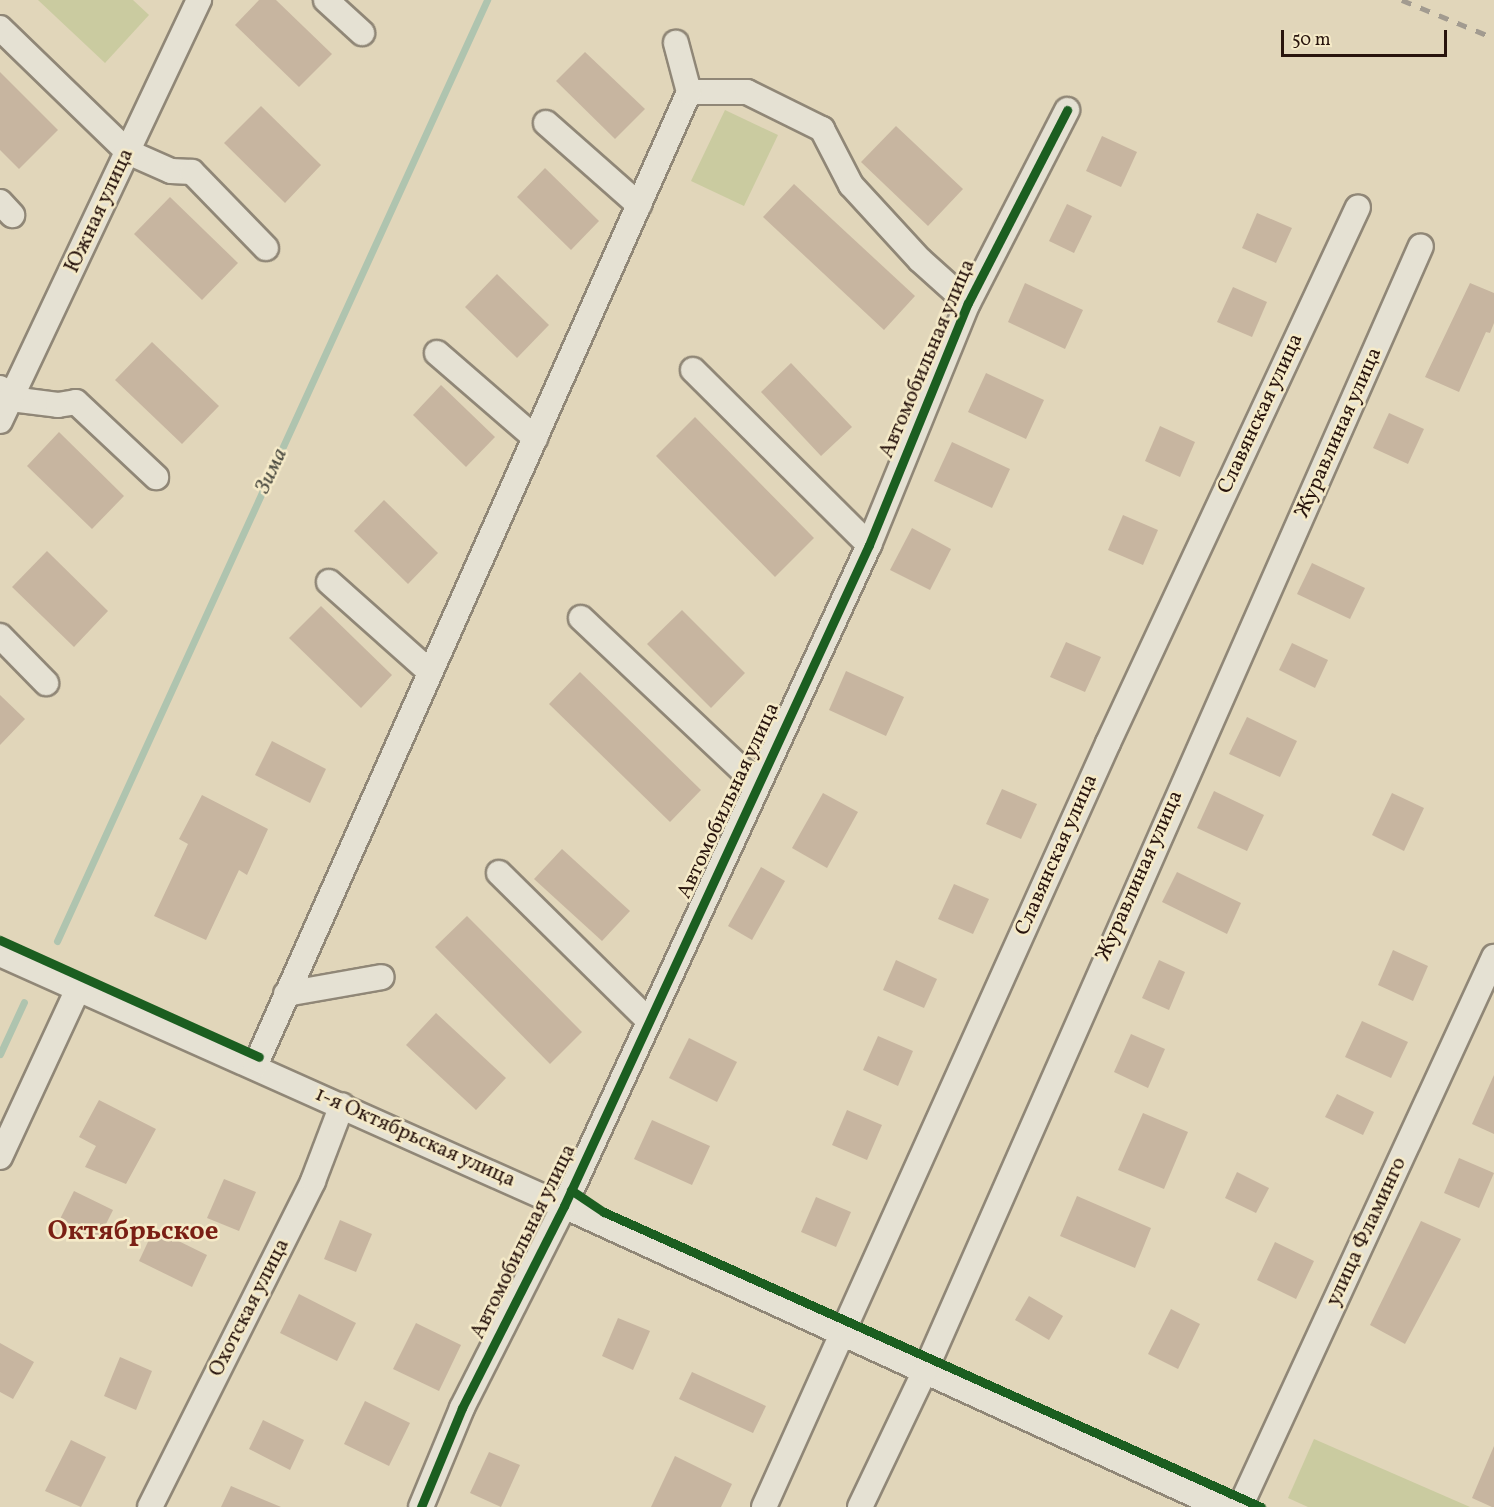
<!DOCTYPE html>
<html>
<head>
<meta charset="utf-8">
<style>
  body { margin:0 }
  #map { position:relative; width:1494px; height:1507px; overflow:hidden; background:#e1d6ba; font-family:Vollkorn,serif }
  div>[style] { position:absolute }
  .green>* { inset:0; background:#cacba0 }
  .stream>* { height:7px; margin:-3.5px; padding:0 3.5px; transform-origin:3.5px; border-radius:3.5px; background:#afc4af }
  .building>* { inset:0; background:#c7b5a0 }
  .roads { filter:drop-shadow(2px 0 #908777) drop-shadow(-2px 0 #908777) drop-shadow(0 2px #908777) drop-shadow(0 -2px #908777) }
  .minor>* { height:24px; margin:-12px; padding:0 12px; transform-origin:12px; border-radius:12px; background:#e5e1d3 }
  .rail>* { height:4.5px; margin-top:-2.25px; transform-origin:0; background:repeating-linear-gradient(90deg,#a29b90 0 10px,transparent 0 20px) }
  .cycleway>* { height:9px; margin:-4.5px; padding:0 4.5px; transform-origin:4.5px; border-radius:4.5px; background:#1b5e20 }
  span { translate:-50% -50%; white-space:nowrap; text-align:center; line-height:1.15; -webkit-text-stroke:5px #f5eac8; paint-order:stroke }
  .street-label { font-size:21px; color:#28140d }
  .water-label { font-size:22px; color:#504f44; font-style:italic }
  .district-label { font-size:27px; color:#7a1f14; font-weight:700 }
  .scale { position:absolute; left:1281px; top:30px; width:166px; height:27px; box-sizing:border-box; border:3px solid #28140d; border-top:0; padding-left:8px; font-size:18px; line-height:21px; white-space:nowrap; color:#28140d; -webkit-text-stroke:4px #f5eac8; paint-order:stroke }
</style>
</head>
<body>
<div id="map">
  <div class="green">
    <i style="clip-path:polygon(38px 0,133px 0,149px 15px,105px 63px)"></i>
    <i style="clip-path:polygon(725px 110px,778px 135px,744px 206px,691px 181px)"></i>
    <i style="clip-path:polygon(1314px 1439px,1470px 1507px,1308px 1507px,1288px 1498px)"></i>
  </div>
  <div class="stream">
    <i style="left:57px;top:941px;width:1035px;rotate:-65.44deg"></i>
    <i style="left:0;top:1054px;width:57px;rotate:-65.2deg"></i>
  </div>
  <div class="building">
    <i style="clip-path:polygon(259px 0,276px 0,332px 54px,299px 87px,235px 25px)"></i>
    <i style="clip-path:polygon(585px 52px,645px 109px,615px 139px,556px 81px)"></i>
    <i style="clip-path:polygon(0 72px,58px 130px,19px 169px,0 150px)"></i>
    <i style="clip-path:polygon(261px 106px,321px 165px,285px 203px,224px 143px)"></i>
    <i style="clip-path:polygon(896px 126px,963px 189px,928px 226px,861px 162px)"></i>
    <i style="clip-path:polygon(1102px 136px,1137px 152px,1121px 187px,1086px 171px)"></i>
    <i style="clip-path:polygon(545px 168px,599px 221px,571px 250px,517px 197px)"></i>
    <i style="clip-path:polygon(794px 184px,915px 296px,884px 330px,763px 217px)"></i>
    <i style="clip-path:polygon(170px 197px,238px 263px,202px 300px,134px 234px)"></i>
    <i style="clip-path:polygon(1067px 204px,1092px 216px,1074px 253px,1049px 241px)"></i>
    <i style="clip-path:polygon(1257px 213px,1292px 228px,1276px 263px,1242px 248px)"></i>
    <i style="clip-path:polygon(497px 274px,549px 325px,517px 358px,465px 307px)"></i>
    <i style="clip-path:polygon(1025px 283px,1083px 310px,1065px 349px,1008px 322px)"></i>
    <i style="clip-path:polygon(1470px 283px,1494px 293px,1494px 323px,1490px 333px,1486px 332px,1459px 392px,1425px 377px)"></i>
    <i style="clip-path:polygon(1233px 287px,1267px 302px,1252px 337px,1217px 322px)"></i>
    <i style="clip-path:polygon(152px 342px,219px 406px,182px 444px,115px 380px)"></i>
    <i style="clip-path:polygon(791px 363px,852px 427px,821px 456px,761px 392px)"></i>
    <i style="clip-path:polygon(986px 373px,1044px 400px,1026px 439px,968px 412px)"></i>
    <i style="clip-path:polygon(441px 385px,495px 437px,466px 467px,413px 415px)"></i>
    <i style="clip-path:polygon(1389px 413px,1424px 429px,1408px 464px,1373px 448px)"></i>
    <i style="clip-path:polygon(695px 417px,814px 538px,775px 577px,656px 456px)"></i>
    <i style="clip-path:polygon(1160px 426px,1195px 442px,1180px 477px,1145px 461px)"></i>
    <i style="clip-path:polygon(59px 432px,124px 496px,92px 529px,27px 466px)"></i>
    <i style="clip-path:polygon(952px 442px,1010px 469px,992px 508px,934px 481px)"></i>
    <i style="clip-path:polygon(384px 500px,438px 553px,408px 584px,354px 531px)"></i>
    <i style="clip-path:polygon(1123px 515px,1158px 530px,1143px 565px,1108px 550px)"></i>
    <i style="clip-path:polygon(912px 528px,951px 549px,930px 590px,890px 570px)"></i>
    <i style="clip-path:polygon(47px 551px,108px 611px,74px 647px,12px 587px)"></i>
    <i style="clip-path:polygon(1312px 563px,1365px 588px,1350px 619px,1297px 594px)"></i>
    <i style="clip-path:polygon(321px 606px,392px 675px,361px 708px,289px 638px)"></i>
    <i style="clip-path:polygon(682px 610px,745px 673px,711px 708px,647px 644px)"></i>
    <i style="clip-path:polygon(1066px 642px,1101px 657px,1085px 692px,1050px 677px)"></i>
    <i style="clip-path:polygon(1292px 643px,1328px 660px,1315px 688px,1279px 670px)"></i>
    <i style="clip-path:polygon(846px 671px,904px 697px,886px 736px,829px 710px)"></i>
    <i style="clip-path:polygon(580px 672px,701px 790px,670px 822px,549px 704px)"></i>
    <i style="clip-path:polygon(0 695px,25px 719px,0 745px)"></i>
    <i style="clip-path:polygon(1247px 717px,1297px 741px,1280px 777px,1229px 754px)"></i>
    <i style="clip-path:polygon(272px 741px,326px 769px,310px 803px,255px 775px)"></i>
    <i style="clip-path:polygon(1002px 789px,1037px 804px,1021px 839px,986px 824px)"></i>
    <i style="clip-path:polygon(1214px 791px,1264px 815px,1247px 851px,1197px 828px)"></i>
    <i style="clip-path:polygon(823px 793px,858px 812px,827px 868px,792px 848px)"></i>
    <i style="clip-path:polygon(1392px 793px,1424px 808px,1404px 851px,1372px 835px)"></i>
    <i style="clip-path:polygon(202px 795px,268px 829px,247px 875px,239px 870px,206px 940px,154px 916px,188px 844px,179px 839px)"></i>
    <i style="clip-path:polygon(562px 849px,630px 911px,602px 941px,534px 879px)"></i>
    <i style="clip-path:polygon(761px 867px,785px 881px,752px 940px,728px 926px)"></i>
    <i style="clip-path:polygon(1177px 872px,1241px 903px,1227px 934px,1162px 902px)"></i>
    <i style="clip-path:polygon(954px 884px,989px 899px,973px 934px,938px 919px)"></i>
    <i style="clip-path:polygon(467px 916px,582px 1032px,550px 1064px,435px 947px)"></i>
    <i style="clip-path:polygon(1393px 950px,1428px 966px,1413px 1001px,1378px 985px)"></i>
    <i style="clip-path:polygon(896px 960px,937px 979px,924px 1008px,883px 990px)"></i>
    <i style="clip-path:polygon(1159px 960px,1185px 972px,1169px 1010px,1142px 998px)"></i>
    <i style="clip-path:polygon(436px 1013px,506px 1078px,476px 1110px,406px 1045px)"></i>
    <i style="clip-path:polygon(1362px 1021px,1408px 1042px,1391px 1078px,1345px 1057px)"></i>
    <i style="clip-path:polygon(1131px 1034px,1165px 1049px,1148px 1088px,1114px 1072px)"></i>
    <i style="clip-path:polygon(878px 1036px,913px 1051px,898px 1086px,863px 1070px)"></i>
    <i style="clip-path:polygon(689px 1038px,737px 1062px,717px 1102px,669px 1078px)"></i>
    <i style="clip-path:polygon(1494px 1075px,1494px 1134px,1472px 1124px)"></i>
    <i style="clip-path:polygon(1337px 1094px,1374px 1112px,1363px 1135px,1325px 1117px)"></i>
    <i style="clip-path:polygon(99px 1100px,156px 1129px,126px 1184px,85px 1167px,96px 1146px,79px 1137px)"></i>
    <i style="clip-path:polygon(847px 1110px,882px 1125px,867px 1160px,832px 1145px)"></i>
    <i style="clip-path:polygon(1143px 1113px,1188px 1132px,1164px 1189px,1118px 1170px)"></i>
    <i style="clip-path:polygon(652px 1120px,710px 1146px,692px 1185px,634px 1159px)"></i>
    <i style="clip-path:polygon(1459px 1158px,1494px 1173px,1479px 1208px,1444px 1193px)"></i>
    <i style="clip-path:polygon(1237px 1172px,1269px 1188px,1256px 1213px,1225px 1198px)"></i>
    <i style="clip-path:polygon(224px 1179px,256px 1192px,239px 1231px,207px 1218px)"></i>
    <i style="clip-path:polygon(74px 1191px,113px 1210px,98px 1240px,59px 1221px)"></i>
    <i style="clip-path:polygon(1077px 1196px,1151px 1228px,1135px 1268px,1060px 1236px)"></i>
    <i style="clip-path:polygon(816px 1197px,851px 1212px,836px 1247px,801px 1232px)"></i>
    <i style="clip-path:polygon(340px 1220px,372px 1234px,356px 1272px,324px 1259px)"></i>
    <i style="clip-path:polygon(1421px 1221px,1461px 1239px,1405px 1344px,1370px 1325px)"></i>
    <i style="clip-path:polygon(154px 1229px,207px 1255px,192px 1287px,139px 1261px)"></i>
    <i style="clip-path:polygon(1275px 1242px,1314px 1261px,1296px 1299px,1257px 1280px)"></i>
    <i style="clip-path:polygon(299px 1294px,356px 1323px,337px 1361px,280px 1333px)"></i>
    <i style="clip-path:polygon(1029px 1296px,1063px 1316px,1049px 1340px,1015px 1320px)"></i>
    <i style="clip-path:polygon(1171px 1309px,1200px 1324px,1178px 1369px,1148px 1354px)"></i>
    <i style="clip-path:polygon(618px 1318px,650px 1331px,633px 1370px,602px 1356px)"></i>
    <i style="clip-path:polygon(416px 1323px,461px 1345px,439px 1391px,393px 1369px)"></i>
    <i style="clip-path:polygon(0 1343px,34px 1362px,13px 1399px,0 1392px)"></i>
    <i style="clip-path:polygon(120px 1357px,152px 1371px,136px 1410px,104px 1396px)"></i>
    <i style="clip-path:polygon(692px 1372px,766px 1406px,753px 1433px,679px 1399px)"></i>
    <i style="clip-path:polygon(365px 1401px,410px 1423px,389px 1466px,344px 1444px)"></i>
    <i style="clip-path:polygon(263px 1420px,304px 1440px,290px 1470px,249px 1449px)"></i>
    <i style="clip-path:polygon(71px 1440px,106px 1457px,81px 1507px,45px 1491px)"></i>
    <i style="clip-path:polygon(1494px 1446px,1494px 1507px,1492px 1507px,1472px 1498px)"></i>
    <i style="clip-path:polygon(489px 1452px,520px 1465px,501px 1507px,470px 1493px)"></i>
    <i style="clip-path:polygon(675px 1456px,732px 1484px,721px 1507px,651px 1507px)"></i>
    <i style="clip-path:polygon(231px 1486px,281px 1507px,221px 1507px)"></i>
  </div>
  <div class="roads">
    <div class="minor">
      <i style="left:326px;top:0;width:49px;rotate:42.5deg"></i>
      <i style="left:0;top:28px;width:178px;rotate:44.1deg"></i>
      <i style="left:128px;top:152px;width:47px;rotate:23.8deg"></i>
      <i style="left:171px;top:171px;width:21px;rotate:3deg"></i>
      <i style="left:192px;top:172px;width:106px;rotate:45.8deg"></i>
      <i style="left:689px;top:92px;width:58px"></i>
      <i style="left:747px;top:92px;width:84px;rotate:26.3deg"></i>
      <i style="left:822px;top:129px;width:63px;rotate:62.6deg"></i>
      <i style="left:851px;top:185px;width:102px;rotate:47.4deg"></i>
      <i style="left:920px;top:260px;width:64px;rotate:41.9deg"></i>
      <i style="left:546px;top:123px;width:124px;rotate:41.4deg"></i>
      <i style="left:0;top:202px;width:18px;rotate:47deg"></i>
      <i style="left:437px;top:353px;width:130px;rotate:40.9deg"></i>
      <i style="left:693px;top:370px;width:248px;rotate:44.8deg"></i>
      <i style="left:0;top:388px;width:16px;rotate:45deg"></i>
      <i style="left:11px;top:399px;width:47px;rotate:7.3deg"></i>
      <i style="left:58px;top:405px;width:18px;rotate:-9deg"></i>
      <i style="left:76px;top:402px;width:110px;rotate:43.2deg"></i>
      <i style="left:0;top:421px;width:466px;rotate:-64.7deg"></i>
      <i style="left:329px;top:582px;width:135px;rotate:41.7deg"></i>
      <i style="left:581px;top:618px;width:242px;rotate:43.3deg"></i>
      <i style="left:0;top:636px;width:66px;rotate:45.6deg"></i>
      <i style="left:499px;top:873px;width:209px;rotate:44.6deg"></i>
      <i style="left:0;top:954px;width:618px;rotate:24.08deg"></i>
      <i style="left:564px;top:1206px;width:723px;rotate:24.61deg"></i>
      <i style="left:286px;top:994px;width:97px;rotate:-10deg"></i>
      <i style="left:255px;top:1066px;width:1066px;rotate:-65.98deg"></i>
      <i style="left:689px;top:92px;width:51px;rotate:-104.9deg"></i>
      <i style="left:0;top:1157px;width:187px;rotate:-65.1deg"></i>
      <i style="left:150px;top:1507px;width:364px;rotate:-63.4deg"></i>
      <i style="left:313px;top:1181px;width:81px;rotate:-69.1deg"></i>
      <i style="left:421px;top:1507px;width:107px;rotate:-67.5deg"></i>
      <i style="left:462px;top:1408px;width:226px;rotate:-63.2deg"></i>
      <i style="left:564px;top:1206px;width:728px;rotate:-65.23deg"></i>
      <i style="left:869px;top:545px;width:261px;rotate:-67.8deg"></i>
      <i style="left:968px;top:303px;width:217px;rotate:-62.8deg"></i>
      <i style="left:764px;top:1507px;width:838px;rotate:-65.76deg"></i>
      <i style="left:1108px;top:743px;width:591px;rotate:-64.99deg"></i>
      <i style="left:860px;top:1507px;width:151px;rotate:-64.5deg"></i>
      <i style="left:925px;top:1371px;width:1229px;rotate:-66.21deg"></i>
      <i style="left:1240px;top:1507px;width:606px;rotate:-65.21deg"></i>
    </div>
  </div>
  <div class="rail">
    <i style="left:1402px;top:0;width:100px;rotate:22.4deg"></i>
  </div>
  <div class="cycleway">
    <i style="left:0;top:940px;width:284px;rotate:24.3deg"></i>
    <i style="left:571px;top:1190px;width:40px;rotate:34deg"></i>
    <i style="left:604px;top:1212px;width:720px;rotate:24.18deg"></i>
    <i style="left:421px;top:1507px;width:107px;rotate:-67.5deg"></i>
    <i style="left:462px;top:1408px;width:226px;rotate:-63.2deg"></i>
    <i style="left:564px;top:1206px;width:728px;rotate:-65.23deg"></i>
    <i style="left:869px;top:545px;width:261px;rotate:-67.8deg"></i>
    <i style="left:968px;top:303px;width:217px;rotate:-62.8deg"></i>
  </div>
  <div class="street-label">
    <span style="left:100px;top:211px;rotate:-65deg">Южная улица</span>
    <span style="left:928px;top:359px;rotate:-67deg">Автомобильная улица</span>
    <span style="left:1261px;top:414px;rotate:-65deg">Славянская улица</span>
    <span style="left:1339px;top:433px;rotate:-66deg">Журавлиная улица</span>
    <span style="left:729px;top:801px;rotate:-65deg">Автомобильная улица</span>
    <span style="left:1057px;top:855px;rotate:-66deg">Славянская улица</span>
    <span style="left:1140px;top:876px;rotate:-66deg">Журавлиная улица</span>
    <span style="left:415px;top:1138px;rotate:24deg">1-я Октябрьская улица</span>
    <span style="left:1367px;top:1232px;rotate:-65deg">улица Фламинго</span>
    <span style="left:524px;top:1242px;rotate:-64deg">Автомобильная улица</span>
    <span style="left:250px;top:1308px;rotate:-63deg">Охотская улица</span>
  </div>
  <div class="water-label">
    <span style="left:272px;top:471px;rotate:-65deg">Зима</span>
  </div>
  <div class="district-label">
    <span style="left:133px;top:1233px">Октябрьское</span>
  </div>
  <div class="scale">50 m</div>
</div>
</body>
</html>
